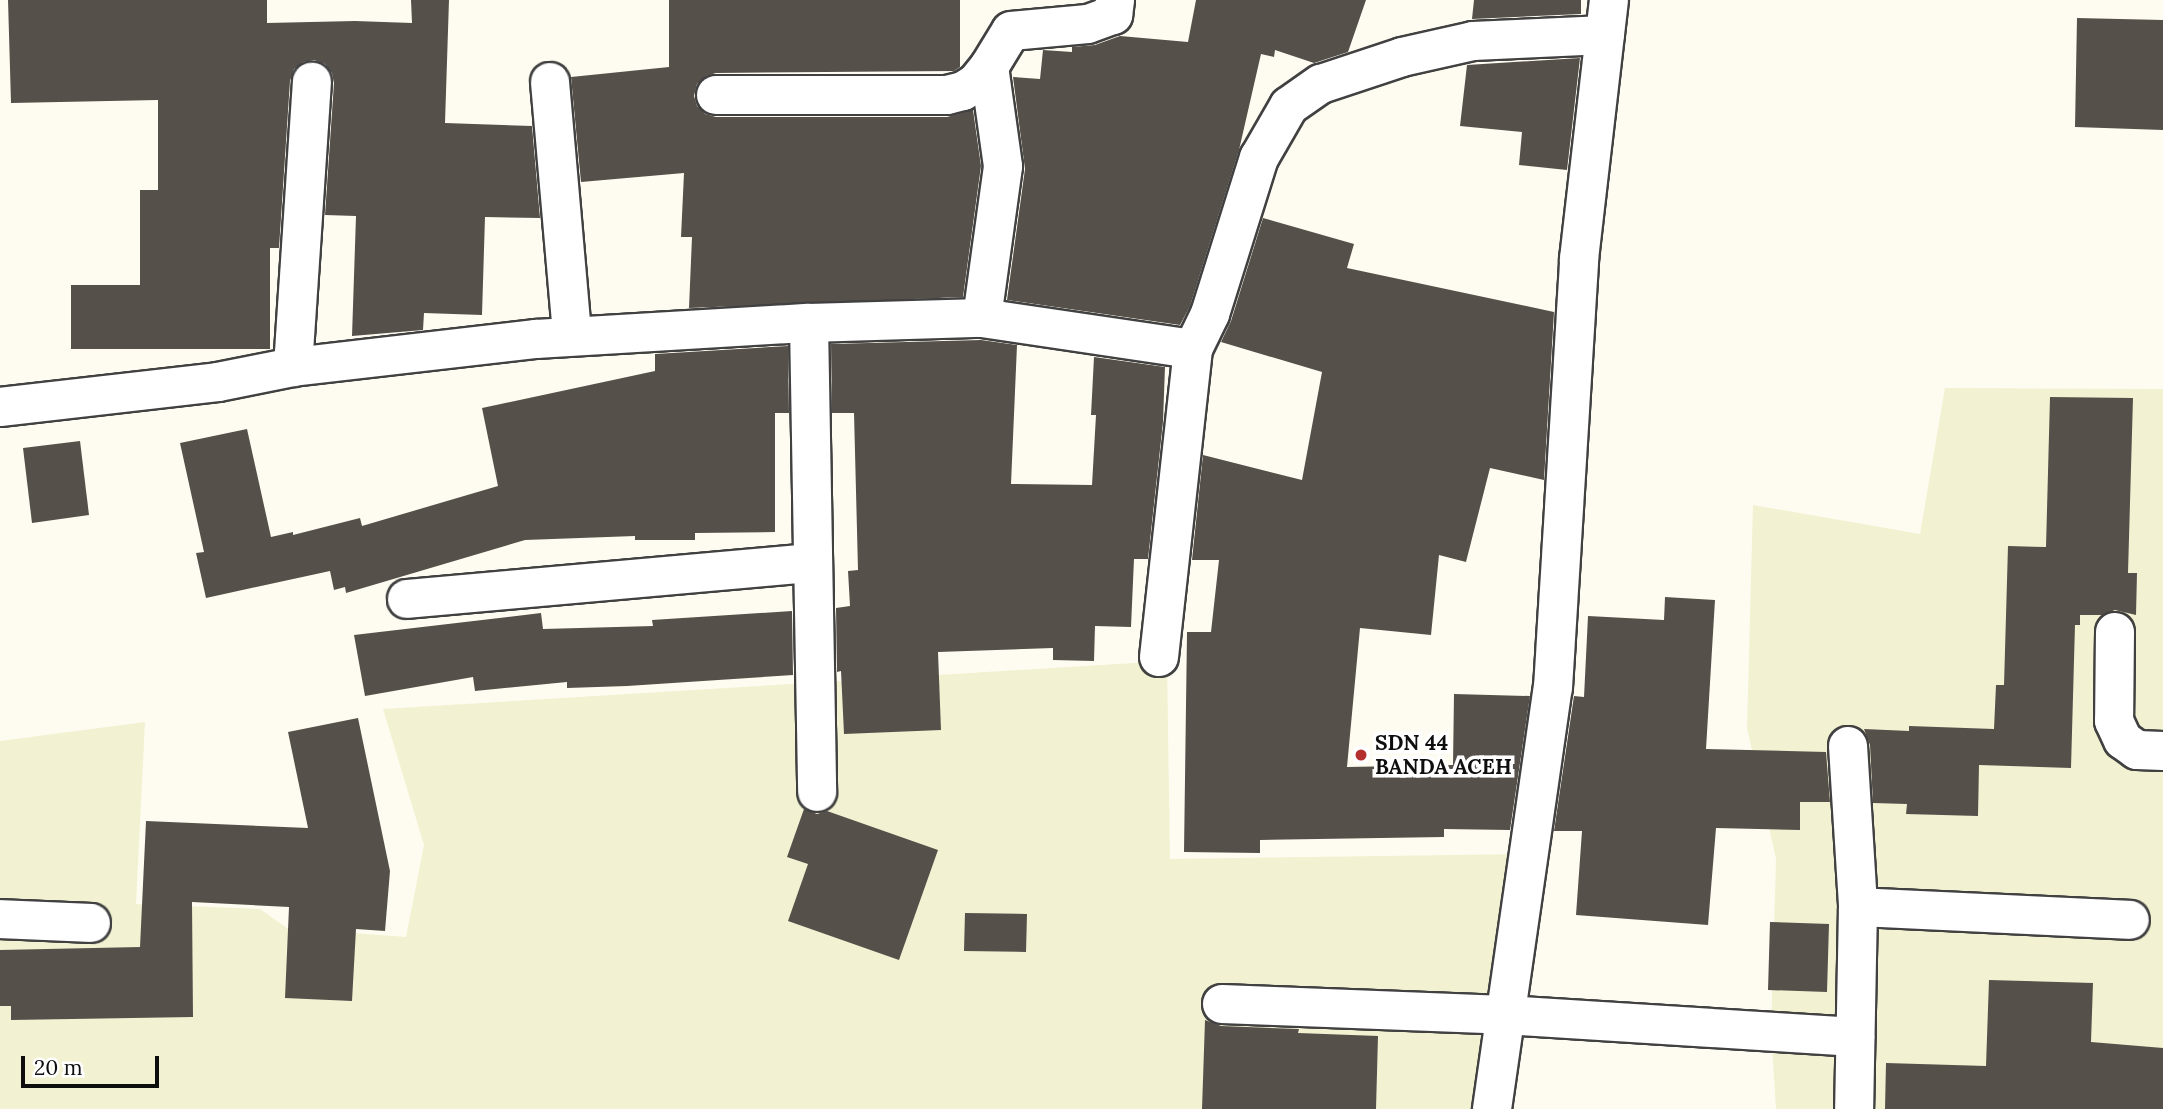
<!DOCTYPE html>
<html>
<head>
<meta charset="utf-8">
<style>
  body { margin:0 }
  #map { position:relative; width:2163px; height:1109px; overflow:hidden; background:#fefcf0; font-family:Lora,serif }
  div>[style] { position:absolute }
  .farmland>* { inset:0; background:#f2f1d1 }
  .building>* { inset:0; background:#56504b }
  .roads { filter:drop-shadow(2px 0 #414141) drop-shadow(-2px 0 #414141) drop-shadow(0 2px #414141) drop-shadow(0 -2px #414141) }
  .minor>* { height:38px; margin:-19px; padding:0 19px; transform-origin:19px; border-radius:19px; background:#fff }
  .dots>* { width:19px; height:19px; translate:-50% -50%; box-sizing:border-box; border:4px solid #fff; border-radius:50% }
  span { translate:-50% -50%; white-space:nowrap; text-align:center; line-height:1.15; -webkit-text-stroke:7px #fff; paint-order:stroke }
  .poi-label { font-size:21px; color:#0e0e0e; font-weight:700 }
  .left { translate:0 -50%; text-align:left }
  .scale { position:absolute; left:21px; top:1056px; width:138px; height:32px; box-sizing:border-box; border:4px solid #0e0e0e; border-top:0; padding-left:9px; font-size:21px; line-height:24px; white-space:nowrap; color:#0e0e0e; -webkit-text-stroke:5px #fff; paint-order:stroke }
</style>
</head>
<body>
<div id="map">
  <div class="farmland">
    <i style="clip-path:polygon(1945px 388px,2163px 389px,2163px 1109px,1776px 1109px,1771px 1031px,1776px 859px,1747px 728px,1753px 505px,1920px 534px)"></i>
    <i style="clip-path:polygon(1167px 661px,1170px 859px,1533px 854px,1499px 1109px,0 1109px,0 741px,145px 722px,136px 904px,260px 909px,287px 928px,406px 937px,424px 845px,383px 709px)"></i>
  </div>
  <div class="building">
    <i style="clip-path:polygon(8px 0,267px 0,267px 23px,355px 21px,412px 23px,411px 0,449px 0,445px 123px,532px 126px,540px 218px,485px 217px,482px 315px,424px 313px,423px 330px,352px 336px,356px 216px,325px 215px,334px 83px,332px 73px,325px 64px,314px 60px,303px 62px,294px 69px,290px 81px,279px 248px,270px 248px,270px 349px,71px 349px,71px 285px,140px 285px,140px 190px,158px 190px,158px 100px,11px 103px)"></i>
    <i style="clip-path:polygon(669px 0,960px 0,960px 67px,954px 71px,716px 73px,706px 76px,697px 84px,694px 96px,697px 106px,705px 114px,716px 117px,947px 117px,973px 110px,981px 166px,963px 297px,689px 308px,692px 237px,681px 237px,684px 173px,581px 182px,571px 77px,669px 67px)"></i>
    <i style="clip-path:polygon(1196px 0,1366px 0,1348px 52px,1314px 63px,1275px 50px,1274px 57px,1261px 54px,1239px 150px,1190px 306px,1180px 325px,1007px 300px,1025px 169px,1013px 77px,1040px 79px,1043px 50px,1072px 52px,1072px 47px,1095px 45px,1120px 36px,1188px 42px)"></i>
    <i style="clip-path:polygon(1474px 0,1581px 0,1581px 14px,1472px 19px)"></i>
    <i style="clip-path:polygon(2077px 18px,2163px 20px,2163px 130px,2075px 127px)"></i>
    <i style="clip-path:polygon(1580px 58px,1567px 170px,1519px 165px,1522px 132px,1460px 126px,1467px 65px)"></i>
    <i style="clip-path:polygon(1263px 218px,1354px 244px,1347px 268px,1554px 312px,1544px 480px,1490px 468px,1466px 562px,1439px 555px,1431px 635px,1360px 628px,1347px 767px,1453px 765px,1454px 694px,1530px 696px,1510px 830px,1444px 829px,1444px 837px,1260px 840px,1260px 853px,1184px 852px,1187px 632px,1211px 632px,1219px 560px,1192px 560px,1203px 455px,1302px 480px,1322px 372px,1221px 342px,1231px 321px)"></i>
    <i style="clip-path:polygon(981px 340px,1017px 345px,1011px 484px,1092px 485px,1096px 415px,1091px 415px,1094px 357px,1165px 367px,1163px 422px,1148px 559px,1134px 559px,1131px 627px,1095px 626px,1094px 661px,1053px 660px,1053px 648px,938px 652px,941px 730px,844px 734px,841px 671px,837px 672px,836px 608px,850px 606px,848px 571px,858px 570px,854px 413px,832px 413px,831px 344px)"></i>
    <i style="clip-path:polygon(788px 346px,789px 413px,775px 413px,775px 532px,695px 533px,695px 540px,635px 540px,635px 536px,525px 540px,346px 593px,345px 587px,334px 590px,330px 571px,206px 598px,196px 553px,204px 552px,180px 443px,247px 429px,271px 537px,293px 532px,293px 535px,360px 518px,362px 526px,498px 486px,482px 408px,655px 371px,655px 354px)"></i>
    <i style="clip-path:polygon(2050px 397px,2133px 398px,2128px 573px,2137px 573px,2136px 615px,2115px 610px,2102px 615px,2080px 615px,2080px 625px,2075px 625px,2071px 768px,1979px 765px,1978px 816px,1906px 814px,1907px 804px,1873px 803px,1870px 745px,1864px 729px,1909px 731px,1909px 726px,1994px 729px,1996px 685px,2004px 685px,2008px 546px,2046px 547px)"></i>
    <i style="clip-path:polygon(80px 441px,89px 515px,32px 523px,23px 448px)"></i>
    <i style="clip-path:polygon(1665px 597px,1715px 600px,1706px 749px,1826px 752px,1830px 802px,1800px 802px,1800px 830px,1716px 828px,1708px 925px,1576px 915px,1582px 831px,1554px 831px,1574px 696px,1584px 697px,1588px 616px,1664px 620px)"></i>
    <i style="clip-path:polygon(792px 611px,793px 675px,627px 686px,567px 688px,567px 682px,475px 691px,473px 677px,365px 696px,354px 635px,541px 613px,543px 629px,653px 626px,652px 620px)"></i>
    <i style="clip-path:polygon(358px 718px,390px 871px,385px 931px,356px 929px,352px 1001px,285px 998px,289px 907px,192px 902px,193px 1017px,11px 1020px,11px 1006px,0 1006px,0 950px,140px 947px,146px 821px,308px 828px,288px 732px)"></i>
    <i style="clip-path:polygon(804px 809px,817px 814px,827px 811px,938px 850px,899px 960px,788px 921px,808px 864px,787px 857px)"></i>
    <i style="clip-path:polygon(965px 913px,1027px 914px,1026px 952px,964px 951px)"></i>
    <i style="clip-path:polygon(1770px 922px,1829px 924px,1827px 992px,1768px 990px)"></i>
    <i style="clip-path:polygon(1989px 980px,2093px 983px,2091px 1042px,2163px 1048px,2163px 1109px,1885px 1109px,1886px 1063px,1986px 1066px)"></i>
    <i style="clip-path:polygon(1205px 1020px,1221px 1026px,1299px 1029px,1298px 1033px,1378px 1036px,1376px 1109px,1202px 1109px)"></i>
  </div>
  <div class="roads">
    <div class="minor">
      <i style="left:550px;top:82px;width:255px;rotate:85deg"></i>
      <i style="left:716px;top:95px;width:231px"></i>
      <i style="left:947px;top:95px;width:16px;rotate:-14deg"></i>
      <i style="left:963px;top:91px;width:15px;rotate:-32deg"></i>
      <i style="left:976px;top:83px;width:21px;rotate:-51deg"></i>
      <i style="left:989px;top:67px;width:42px;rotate:-58.6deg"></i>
      <i style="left:1011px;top:31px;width:77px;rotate:-5.2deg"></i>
      <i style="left:1088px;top:24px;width:27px;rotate:-20deg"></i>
      <i style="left:1113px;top:15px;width:15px;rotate:-82deg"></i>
      <i style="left:982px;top:318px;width:153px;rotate:-82.1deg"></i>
      <i style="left:1003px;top:166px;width:100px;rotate:-98deg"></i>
      <i style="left:809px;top:323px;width:469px;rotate:89deg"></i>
      <i style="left:293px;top:367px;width:286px;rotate:-86.2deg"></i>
      <i style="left:0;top:407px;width:219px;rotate:-6.5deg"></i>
      <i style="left:218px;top:382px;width:76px;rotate:-11.3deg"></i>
      <i style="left:293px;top:367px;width:245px;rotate:-6.6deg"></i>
      <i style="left:536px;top:339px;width:273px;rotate:-3.4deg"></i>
      <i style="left:809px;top:323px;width:173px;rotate:-1.7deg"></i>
      <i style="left:982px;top:318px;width:213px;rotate:8.4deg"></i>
      <i style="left:407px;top:599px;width:407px;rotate:-5.1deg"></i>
      <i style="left:2115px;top:632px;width:89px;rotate:90.6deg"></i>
      <i style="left:2114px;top:721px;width:21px;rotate:65deg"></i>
      <i style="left:2123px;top:740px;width:17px;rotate:36deg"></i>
      <i style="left:2137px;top:750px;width:26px;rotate:2deg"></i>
      <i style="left:1159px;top:657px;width:310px;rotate:-83.7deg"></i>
      <i style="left:1193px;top:349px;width:39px;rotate:-64deg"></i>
      <i style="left:1210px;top:314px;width:164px;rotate:-72.6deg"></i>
      <i style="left:1259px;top:158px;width:60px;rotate:-60deg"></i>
      <i style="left:1289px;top:106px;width:39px;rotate:-35deg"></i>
      <i style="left:1321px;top:84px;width:85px;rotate:-18.4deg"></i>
      <i style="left:1402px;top:57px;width:73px;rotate:-12.7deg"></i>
      <i style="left:1473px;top:41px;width:132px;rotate:-2.6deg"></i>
      <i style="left:1848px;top:746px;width:161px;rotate:86.4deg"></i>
      <i style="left:1858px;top:907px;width:202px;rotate:91.1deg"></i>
      <i style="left:1858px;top:907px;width:272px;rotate:2.7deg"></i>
      <i style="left:0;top:919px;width:91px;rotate:2.5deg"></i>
      <i style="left:1222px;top:1004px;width:283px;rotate:2.2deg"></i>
      <i style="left:1505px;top:1015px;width:351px;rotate:3.6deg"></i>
      <i style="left:1492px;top:1109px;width:425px;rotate:-81.8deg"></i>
      <i style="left:1553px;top:688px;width:430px;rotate:-86.5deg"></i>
      <i style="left:1579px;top:259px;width:261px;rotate:-83.4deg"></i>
    </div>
  </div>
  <div class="dots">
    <i style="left:1361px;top:755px;background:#b4302f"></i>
  </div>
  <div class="poi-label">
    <span class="left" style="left:1375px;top:755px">SDN 44<br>BANDA ACEH</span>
  </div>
  <div class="scale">20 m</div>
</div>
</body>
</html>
